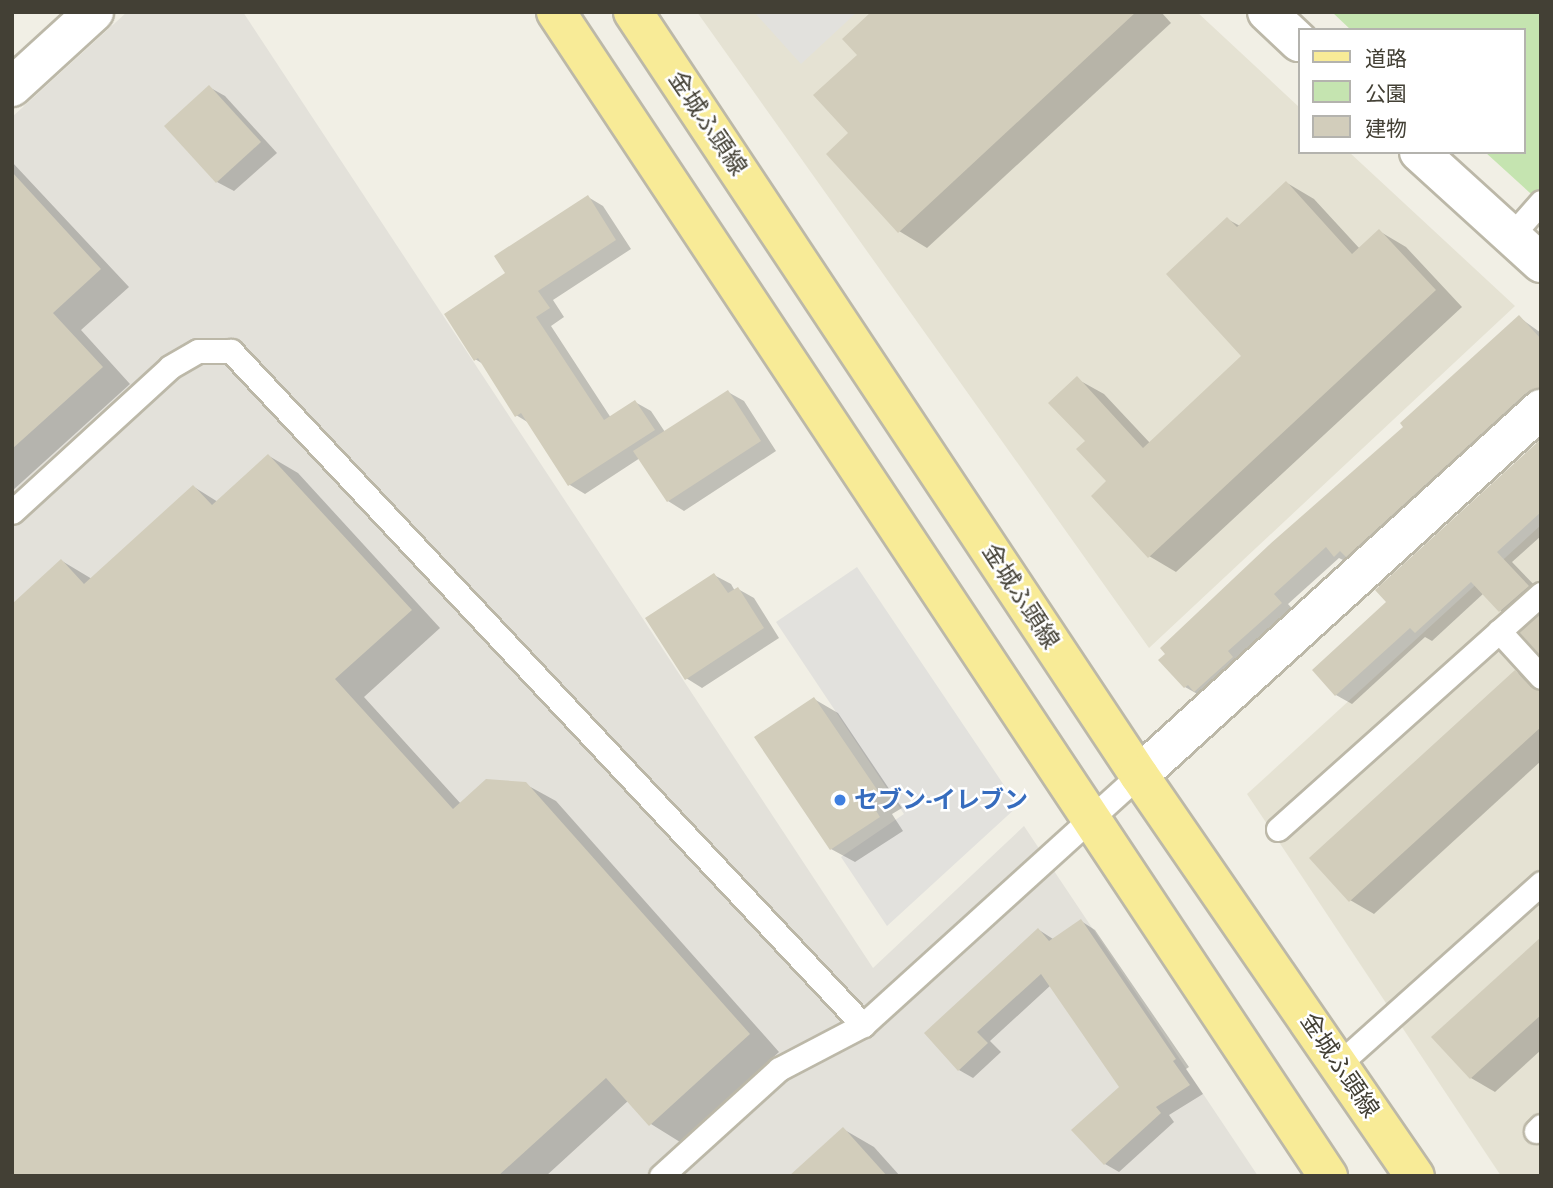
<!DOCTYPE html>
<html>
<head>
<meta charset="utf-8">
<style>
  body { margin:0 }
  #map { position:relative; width:1553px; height:1188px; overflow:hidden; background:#f1efe5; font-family:"Asap Condensed","Noto Sans JP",sans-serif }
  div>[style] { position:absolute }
  .residential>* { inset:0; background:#e5e2d3 }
  .industrial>* { inset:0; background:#e3e1da }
  .green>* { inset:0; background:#c5e4b0 }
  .parking>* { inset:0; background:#e2e1dd }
  .shadow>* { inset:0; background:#0003 }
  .building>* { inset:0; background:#d2cdbb }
  .roads { filter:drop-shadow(2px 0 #bcb8a8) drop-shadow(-2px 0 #bcb8a8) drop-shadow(0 2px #bcb8a8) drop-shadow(0 -2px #bcb8a8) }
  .service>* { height:23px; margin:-11.5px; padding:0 11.5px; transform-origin:11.5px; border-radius:11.5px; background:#fff }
  .minor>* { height:38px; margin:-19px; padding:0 19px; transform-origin:19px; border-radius:19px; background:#fff }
  .tertiary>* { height:38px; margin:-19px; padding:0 19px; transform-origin:19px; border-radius:19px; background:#fff }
  .primary>* { height:38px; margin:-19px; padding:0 19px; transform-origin:19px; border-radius:19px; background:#f8eb97 }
  .dots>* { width:19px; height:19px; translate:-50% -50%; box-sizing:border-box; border:4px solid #fff; border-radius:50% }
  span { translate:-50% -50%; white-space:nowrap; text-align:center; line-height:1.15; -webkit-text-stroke:5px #fff; paint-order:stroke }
  .street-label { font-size:24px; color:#434035 }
  .shop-label { font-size:24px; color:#366cbe; font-weight:700 }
  .left { translate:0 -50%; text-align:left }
  .frame { position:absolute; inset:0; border:14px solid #434035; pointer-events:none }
  .legend { position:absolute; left:1298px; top:28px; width:228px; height:126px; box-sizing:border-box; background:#fff; border:2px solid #b4b3ae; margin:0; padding:9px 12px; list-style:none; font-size:21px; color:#434035 }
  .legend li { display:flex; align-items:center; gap:14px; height:35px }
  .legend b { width:35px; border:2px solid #b4b3ae }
</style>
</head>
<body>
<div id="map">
  <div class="residential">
    <i style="clip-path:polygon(697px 12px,1197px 12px,1299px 107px,1299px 152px,1349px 152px,1515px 306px,1149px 648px)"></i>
    <i style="clip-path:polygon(1541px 525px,1541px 1176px,1501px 1176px,1247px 794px)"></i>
  </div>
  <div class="industrial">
    <i style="clip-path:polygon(127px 12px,243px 12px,873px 968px,1024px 826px,1258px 1176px,12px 1176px,12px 117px)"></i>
  </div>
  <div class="green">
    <i style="clip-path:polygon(1332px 12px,1541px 12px,1541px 203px,1485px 152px,1523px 152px,1523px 30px,1351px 30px)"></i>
  </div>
  <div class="parking">
    <i style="clip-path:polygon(754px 12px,857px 12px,801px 64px)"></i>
    <i style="clip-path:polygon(857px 567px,1018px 806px,887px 926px,841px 857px,904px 814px,776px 622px)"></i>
  </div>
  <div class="shadow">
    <i style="clip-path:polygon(873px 12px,1161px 12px,1171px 23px,927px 248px,899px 231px,851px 133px,859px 55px)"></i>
    <i style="clip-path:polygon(209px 87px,225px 96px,277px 153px,234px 191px,217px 182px,166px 126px)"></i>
    <i style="clip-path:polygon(12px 162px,129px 287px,81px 330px,130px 384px,12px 491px)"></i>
    <i style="clip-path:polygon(1287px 183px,1314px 199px,1360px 249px,1379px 231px,1406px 247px,1462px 307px,1176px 572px,1149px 556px,1087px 441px,1077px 379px,1104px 394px,1150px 443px,1244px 356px,1227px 219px,1240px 226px)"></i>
    <i style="clip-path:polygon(588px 197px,603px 206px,631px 249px,553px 300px,564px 317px,551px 326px,611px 418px,635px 402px,651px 411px,665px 432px,728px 392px,744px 401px,776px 451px,684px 511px,668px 501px,640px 458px,585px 494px,570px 485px,529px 423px,516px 415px,483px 364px,475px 359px,507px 274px)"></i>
    <i style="clip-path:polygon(1519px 317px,1541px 333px,1541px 403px,1351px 564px,1339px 558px,1288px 604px,1296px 613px,1201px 696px,1185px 687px,1160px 660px)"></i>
    <i style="clip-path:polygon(1541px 441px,1541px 536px,1512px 562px,1541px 592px,1516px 620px,1501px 611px,1484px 593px,1432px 641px,1425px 637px,1352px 704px,1336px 695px,1314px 670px,1389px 602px)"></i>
    <i style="clip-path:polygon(269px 456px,298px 473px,440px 628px,364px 697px,461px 804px,525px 784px,556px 801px,779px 1052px,680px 1142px,651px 1124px,629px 1100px,546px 1176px,12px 1176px,62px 561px,92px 579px,194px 487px,218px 502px)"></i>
    <i style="clip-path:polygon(714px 575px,731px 584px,735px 591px,738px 589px,754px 598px,779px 638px,702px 688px,686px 678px)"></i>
    <i style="clip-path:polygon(1516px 672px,1541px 687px,1541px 761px,1374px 914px,1350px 900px)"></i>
    <i style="clip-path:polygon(814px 699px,838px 713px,902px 808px,892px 814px,903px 831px,855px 862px,831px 849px)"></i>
    <i style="clip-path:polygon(1081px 921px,1095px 930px,1189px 1067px,1186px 1069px,1203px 1094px,1169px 1115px,1174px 1122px,1119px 1172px,1105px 1164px,1121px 1087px,1051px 985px,990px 1041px,1001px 1052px,973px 1078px,959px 1070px,926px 1034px,1039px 930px,1053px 939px)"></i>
    <i style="clip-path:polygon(1541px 939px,1541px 1050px,1495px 1092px,1471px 1078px,1434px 1037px)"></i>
    <i style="clip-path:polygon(843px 1129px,874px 1147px,900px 1176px,802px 1176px)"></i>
  </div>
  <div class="building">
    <i style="clip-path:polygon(871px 12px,1136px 12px,898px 233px,826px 154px,848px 133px,813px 95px,857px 55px,842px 39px)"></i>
    <i style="clip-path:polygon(209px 85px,261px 142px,216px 183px,164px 126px)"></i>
    <i style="clip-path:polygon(12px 172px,101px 269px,53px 313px,103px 367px,12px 449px)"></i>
    <i style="clip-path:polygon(1286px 181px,1352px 254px,1379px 229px,1436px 290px,1148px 558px,1091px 496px,1106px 481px,1076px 449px,1085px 441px,1048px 403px,1077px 376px,1143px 448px,1241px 356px,1166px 274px,1227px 217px,1237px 227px)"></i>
    <i style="clip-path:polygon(588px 195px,616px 240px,538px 291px,550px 308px,536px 317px,604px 420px,635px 400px,655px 430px,568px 486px,521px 413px,515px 417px,478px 358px,474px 361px,444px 314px,505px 273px,494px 256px)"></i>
    <i style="clip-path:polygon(1519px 315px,1541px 339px,1541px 388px,1526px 393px,1346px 557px,1340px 551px,1334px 557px,1326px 547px,1274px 594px,1282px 603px,1228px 651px,1233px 657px,1194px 692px,1188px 685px,1184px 688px,1158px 660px,1165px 654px,1160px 648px,1269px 545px,1403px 427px,1400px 423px)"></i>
    <i style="clip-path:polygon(728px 390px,761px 441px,667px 502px,633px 451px)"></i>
    <i style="clip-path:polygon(1541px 439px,1541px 512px,1497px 552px,1529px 586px,1499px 612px,1471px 582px,1415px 633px,1410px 628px,1335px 696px,1312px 670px,1386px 602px,1375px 590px)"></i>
    <i style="clip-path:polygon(268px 454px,412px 610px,335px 679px,453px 809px,486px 779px,526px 782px,750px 1034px,649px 1126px,606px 1078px,498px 1176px,12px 1176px,12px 604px,61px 559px,84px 584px,193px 485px,212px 505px)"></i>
    <i style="clip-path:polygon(714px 573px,728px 593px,738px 587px,764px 628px,685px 680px,645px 618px)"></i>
    <i style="clip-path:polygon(1541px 613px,1541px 656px,1519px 632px)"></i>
    <i style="clip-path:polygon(1515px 670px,1531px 687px,1541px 691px,1541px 727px,1349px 902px,1309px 858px)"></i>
    <i style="clip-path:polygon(814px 697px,880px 794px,869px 800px,880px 817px,830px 850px,754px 737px)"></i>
    <i style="clip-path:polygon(1081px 919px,1176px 1059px,1173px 1061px,1190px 1085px,1156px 1107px,1161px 1113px,1104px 1165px,1071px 1130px,1119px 1087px,1041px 974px,977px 1032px,988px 1043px,958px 1071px,924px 1033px,1038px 928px,1049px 941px)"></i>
    <i style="clip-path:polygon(1541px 937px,1541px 1015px,1470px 1079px,1431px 1037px)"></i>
    <i style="clip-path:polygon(843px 1127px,887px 1176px,789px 1176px)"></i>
  </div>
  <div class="roads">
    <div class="service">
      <i style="left:1511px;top:236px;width:45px;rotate:-48.6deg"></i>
      <i style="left:12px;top:512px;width:214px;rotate:-42.5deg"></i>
      <i style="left:170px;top:367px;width:32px;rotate:-30deg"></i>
      <i style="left:198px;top:351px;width:33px"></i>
      <i style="left:231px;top:351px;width:924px;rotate:46.84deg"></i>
      <i style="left:1499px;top:631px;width:62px;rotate:47.6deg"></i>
      <i style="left:1278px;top:829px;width:353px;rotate:-41.8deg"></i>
      <i style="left:1340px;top:1063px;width:270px;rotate:-41.8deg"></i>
      <i style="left:1536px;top:1131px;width:7px;rotate:-45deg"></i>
      <i style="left:661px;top:1176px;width:159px;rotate:-42.2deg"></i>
      <i style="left:779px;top:1069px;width:95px;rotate:-27.6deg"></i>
      <i style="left:863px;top:1025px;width:372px;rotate:-42.2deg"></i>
    </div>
    <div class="minor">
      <i style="left:12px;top:87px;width:111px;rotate:-42.4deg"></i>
      <i style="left:1139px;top:775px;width:544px;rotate:-42.32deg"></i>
    </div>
    <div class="tertiary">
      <i style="left:1267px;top:12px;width:44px;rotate:43.2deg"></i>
      <i style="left:1419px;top:152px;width:165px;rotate:42.3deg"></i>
    </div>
    <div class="primary">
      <i style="left:556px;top:12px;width:1397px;rotate:56.45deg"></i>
      <i style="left:633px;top:12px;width:916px;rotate:56.45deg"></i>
      <i style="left:1139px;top:775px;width:487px;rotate:55.5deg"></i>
    </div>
  </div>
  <div class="dots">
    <i style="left:840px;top:800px;background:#3f7fe0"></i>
  </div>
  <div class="street-label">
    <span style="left:708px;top:123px;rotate:56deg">金城ふ頭線</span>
    <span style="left:1021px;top:596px;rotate:57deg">金城ふ頭線</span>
    <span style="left:1340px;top:1065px;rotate:56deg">金城ふ頭線</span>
  </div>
  <div class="shop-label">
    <span class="left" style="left:854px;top:800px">セブン-イレブン</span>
  </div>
  <div class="frame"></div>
  <ul class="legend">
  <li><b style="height:9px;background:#f8eb97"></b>道路</li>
  <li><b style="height:19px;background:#c5e4b0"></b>公園</li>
  <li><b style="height:19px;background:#d2cdbb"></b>建物</li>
  </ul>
</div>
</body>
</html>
